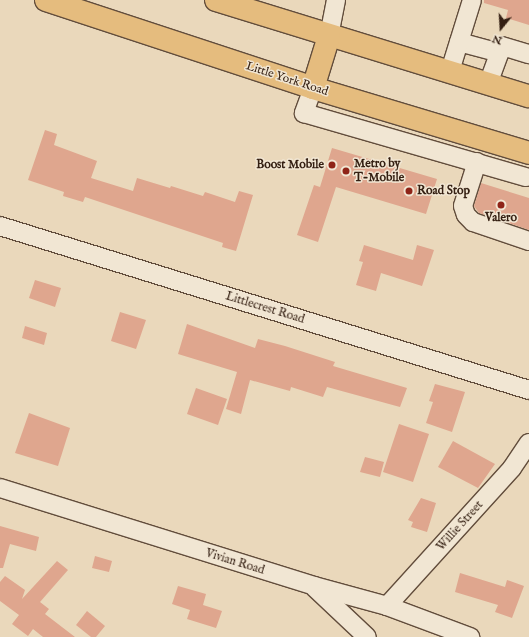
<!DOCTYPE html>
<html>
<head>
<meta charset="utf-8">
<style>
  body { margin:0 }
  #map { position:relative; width:529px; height:637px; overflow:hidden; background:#ead8bb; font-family:"IM FELL English",serif }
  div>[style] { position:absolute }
  .building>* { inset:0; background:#dfa68e }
  .roads { filter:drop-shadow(1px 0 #624d3c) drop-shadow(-1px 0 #624d3c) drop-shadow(0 1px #624d3c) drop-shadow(0 -1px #624d3c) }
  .minor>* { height:18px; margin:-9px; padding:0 9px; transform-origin:9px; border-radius:9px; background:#f1e6d3 }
  .major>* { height:22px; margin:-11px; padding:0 11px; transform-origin:11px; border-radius:11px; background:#e5bc7e }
  .dots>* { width:11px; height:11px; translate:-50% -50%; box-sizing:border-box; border:2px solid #f1e6d3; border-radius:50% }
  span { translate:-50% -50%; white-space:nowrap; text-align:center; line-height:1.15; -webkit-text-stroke:3px #f1e6d3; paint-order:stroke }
  .street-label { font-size:12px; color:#341f12 }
  .poi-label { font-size:12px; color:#341f12; font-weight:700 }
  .left { translate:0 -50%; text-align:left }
  .right { translate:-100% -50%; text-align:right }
  .north { position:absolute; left:481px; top:8px; width:40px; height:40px; -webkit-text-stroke:3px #f1e6d3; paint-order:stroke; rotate:198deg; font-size:11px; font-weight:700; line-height:16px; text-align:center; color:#341f12 }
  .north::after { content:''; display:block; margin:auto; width:14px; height:18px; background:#341f12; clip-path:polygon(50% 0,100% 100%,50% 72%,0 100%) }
</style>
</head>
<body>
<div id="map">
  <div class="building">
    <i style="clip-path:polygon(484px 0,529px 0,529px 25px,506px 18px,508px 10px,484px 3px)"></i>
    <i style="clip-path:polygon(45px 130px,57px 134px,54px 145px,97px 161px,91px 178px,133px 191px,137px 178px,170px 188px,171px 186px,203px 196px,205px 192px,235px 202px,239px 191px,253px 195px,236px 251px,222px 247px,223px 243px,85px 197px,83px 202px,63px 196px,64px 192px,28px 180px)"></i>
    <i style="clip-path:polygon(332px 148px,437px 179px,426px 214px,336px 187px,318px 242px,297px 235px,314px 185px,320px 187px)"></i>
    <i style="clip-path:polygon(481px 183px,529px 198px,529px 230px,479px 213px,474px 206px)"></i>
    <i style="clip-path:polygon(364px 245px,413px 260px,417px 245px,434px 250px,422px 286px,381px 273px,376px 291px,356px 285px,363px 262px,359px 261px)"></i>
    <i style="clip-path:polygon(35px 280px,61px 288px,55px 307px,29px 298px)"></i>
    <i style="clip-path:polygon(120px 312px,146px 320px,136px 349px,111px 341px)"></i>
    <i style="clip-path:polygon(187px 324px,255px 348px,258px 339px,285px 346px,335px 362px,333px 366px,407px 388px,400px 407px,327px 387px,323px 397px,291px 387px,290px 391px,250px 380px,241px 414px,226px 409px,237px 372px,178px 354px)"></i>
    <i style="clip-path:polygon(25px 326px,47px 333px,44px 345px,22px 338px)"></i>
    <i style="clip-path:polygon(435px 384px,465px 392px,452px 432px,426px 423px,433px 402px,429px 401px)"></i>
    <i style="clip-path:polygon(196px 388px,227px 399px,218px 425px,187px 414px)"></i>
    <i style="clip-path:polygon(29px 413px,70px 428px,58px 466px,15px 453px)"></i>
    <i style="clip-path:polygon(399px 424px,429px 434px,413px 482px,383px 472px)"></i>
    <i style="clip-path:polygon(453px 441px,495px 464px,478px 488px,438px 467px)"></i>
    <i style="clip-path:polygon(365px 457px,384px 462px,380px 477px,360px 472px)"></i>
    <i style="clip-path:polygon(421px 498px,436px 503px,427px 532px,411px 527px,413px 522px,408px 520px)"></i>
    <i style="clip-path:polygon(0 526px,39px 537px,36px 551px,10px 544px,3px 568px,0 568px)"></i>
    <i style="clip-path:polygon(95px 556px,112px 561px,109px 572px,92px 568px)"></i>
    <i style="clip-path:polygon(57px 561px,68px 570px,40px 602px,49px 609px,45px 614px,75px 637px,43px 637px,33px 629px,28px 636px,12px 624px,19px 615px,0 601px,0 582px,5px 576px,25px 590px,22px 599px)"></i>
    <i style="clip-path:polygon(460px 573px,505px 587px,507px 580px,524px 586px,512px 618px,495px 612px,498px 605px,455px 592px)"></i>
    <i style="clip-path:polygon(178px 586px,206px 594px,203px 605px,222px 611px,216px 628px,187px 619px,190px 610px,172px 604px)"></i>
    <i style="clip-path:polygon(87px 611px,105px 626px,96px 637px,91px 637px,76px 625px)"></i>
  </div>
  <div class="roads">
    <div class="minor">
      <i style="left:329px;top:36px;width:37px;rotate:-79deg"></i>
      <i style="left:459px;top:42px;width:42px;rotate:15deg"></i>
      <i style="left:450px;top:71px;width:74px;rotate:-72.8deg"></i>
      <i style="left:488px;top:84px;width:40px;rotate:-69.8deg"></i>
      <i style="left:502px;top:46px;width:28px;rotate:17deg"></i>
      <i style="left:313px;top:88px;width:27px;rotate:110deg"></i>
      <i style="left:304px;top:113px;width:231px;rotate:16.1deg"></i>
      <i style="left:477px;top:162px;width:46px;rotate:107.7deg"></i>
      <i style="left:463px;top:206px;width:9px;rotate:72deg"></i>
      <i style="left:466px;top:215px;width:10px;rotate:45deg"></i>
      <i style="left:473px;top:222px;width:59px;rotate:18.7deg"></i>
      <i style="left:0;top:226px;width:554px;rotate:17.22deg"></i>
      <i style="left:0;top:488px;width:329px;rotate:17.3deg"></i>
      <i style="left:314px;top:586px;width:76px;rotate:15.3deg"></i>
      <i style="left:387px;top:606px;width:89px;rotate:20.5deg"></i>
      <i style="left:315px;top:588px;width:71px;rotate:43.3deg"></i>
      <i style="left:387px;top:606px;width:186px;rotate:-47.8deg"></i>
      <i style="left:512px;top:468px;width:30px;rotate:-56deg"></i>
    </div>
    <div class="major">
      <i style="left:46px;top:0;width:281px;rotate:18.2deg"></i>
      <i style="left:313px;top:88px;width:226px;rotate:16.7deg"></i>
      <i style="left:216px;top:0;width:327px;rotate:17.1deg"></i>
      <i style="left:313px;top:88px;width:54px;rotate:-72.9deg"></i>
    </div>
  </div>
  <div class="dots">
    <i style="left:332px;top:165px;background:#8f2418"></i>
    <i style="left:346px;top:171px;background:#8f2418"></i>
    <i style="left:409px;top:191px;background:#8f2418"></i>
    <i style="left:501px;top:205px;background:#8f2418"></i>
  </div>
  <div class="street-label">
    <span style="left:287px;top:79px;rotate:18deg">Little York Road</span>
    <span style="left:265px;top:308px;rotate:17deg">Littlecrest Road</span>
    <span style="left:460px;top:526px;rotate:-48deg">Willie Street</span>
    <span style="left:235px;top:562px;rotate:17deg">Vivian Road</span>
  </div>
  <div class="poi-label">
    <span class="left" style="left:354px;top:171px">Metro by<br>T-Mobile</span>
    <span class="right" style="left:324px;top:165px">Boost Mobile</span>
    <span class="left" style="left:417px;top:191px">Road Stop</span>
    <span style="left:501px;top:218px">Valero</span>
  </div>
  <div class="north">N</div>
</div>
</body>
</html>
